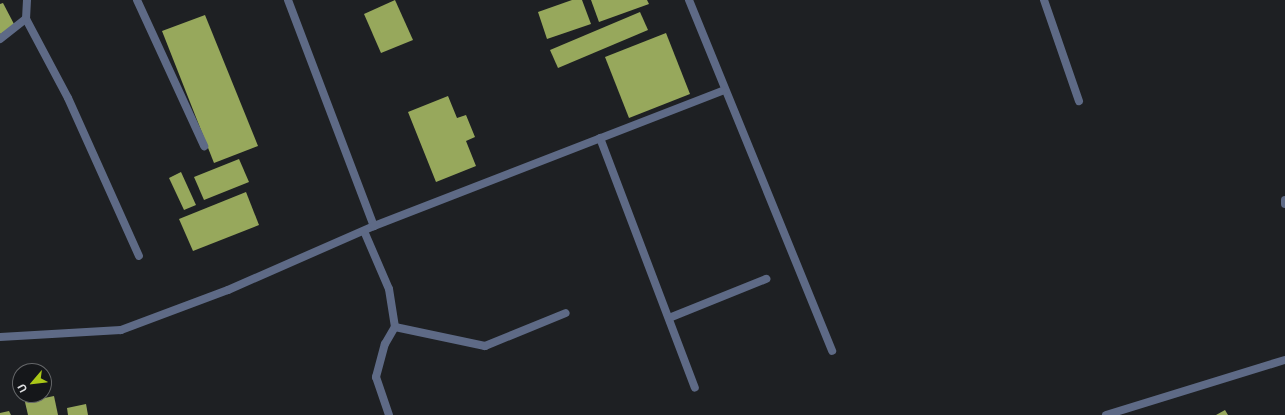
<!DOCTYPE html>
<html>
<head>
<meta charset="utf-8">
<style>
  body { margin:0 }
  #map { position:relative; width:1285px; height:415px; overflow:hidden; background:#1e2023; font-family:"Noto Sans",sans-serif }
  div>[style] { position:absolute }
  .building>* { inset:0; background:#97a85c }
  .street>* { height:8px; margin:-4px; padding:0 4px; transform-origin:4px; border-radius:4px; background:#5e6a86 }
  span { translate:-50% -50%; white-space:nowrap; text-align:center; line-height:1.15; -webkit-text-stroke:4px #15171a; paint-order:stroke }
  .north { position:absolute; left:12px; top:363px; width:40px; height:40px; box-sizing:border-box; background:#15171a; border:1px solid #656769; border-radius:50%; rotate:242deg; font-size:11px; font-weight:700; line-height:16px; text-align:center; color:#dddee0 }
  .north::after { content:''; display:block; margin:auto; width:14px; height:18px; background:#aac718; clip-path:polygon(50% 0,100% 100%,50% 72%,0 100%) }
</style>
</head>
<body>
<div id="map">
  <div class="building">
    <i style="clip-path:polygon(395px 0,413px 40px,381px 53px,364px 14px)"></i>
    <i style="clip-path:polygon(572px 0,582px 0,591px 24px,547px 39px,538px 12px)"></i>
    <i style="clip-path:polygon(591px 0,647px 0,649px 4px,599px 22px)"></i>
    <i style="clip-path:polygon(3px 3px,15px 26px,0 34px,0 4px)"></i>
    <i style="clip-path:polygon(640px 12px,648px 30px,558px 68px,550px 50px)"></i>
    <i style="clip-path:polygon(205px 15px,258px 146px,214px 163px,162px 31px)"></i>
    <i style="clip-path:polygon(666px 33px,690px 94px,629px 118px,605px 57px)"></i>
    <i style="clip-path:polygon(448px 96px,457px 118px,466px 115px,475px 137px,466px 141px,476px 166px,436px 182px,408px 112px)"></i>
    <i style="clip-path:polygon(239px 159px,249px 182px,204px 200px,194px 177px)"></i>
    <i style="clip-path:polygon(181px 172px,196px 205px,184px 210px,169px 178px)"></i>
    <i style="clip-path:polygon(246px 192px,259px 225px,193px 251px,179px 219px)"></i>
    <i style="clip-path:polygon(54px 396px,58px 415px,28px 415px,25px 402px)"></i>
    <i style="clip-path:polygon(86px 404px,88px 415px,68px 415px,67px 408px)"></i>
    <i style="clip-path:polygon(1225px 410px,1228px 415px,1216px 415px)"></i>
    <i style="clip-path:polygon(9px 411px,11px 415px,0 415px,0 413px)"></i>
  </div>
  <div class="street">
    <i style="left:137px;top:0;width:161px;rotate:65.3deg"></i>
    <i style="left:288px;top:0;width:242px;rotate:69.2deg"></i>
    <i style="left:689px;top:0;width:379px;rotate:67.8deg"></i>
    <i style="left:1044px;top:0;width:107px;rotate:70.9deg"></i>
    <i style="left:26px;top:19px;width:89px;rotate:62deg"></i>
    <i style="left:68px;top:98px;width:173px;rotate:65.8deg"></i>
    <i style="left:0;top:39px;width:33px;rotate:-38deg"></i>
    <i style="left:26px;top:19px;width:19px;rotate:-87deg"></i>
    <i style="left:600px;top:138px;width:267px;rotate:69.2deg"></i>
    <i style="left:1285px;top:200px;width:4px;rotate:90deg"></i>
    <i style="left:364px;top:231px;width:63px;rotate:66.7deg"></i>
    <i style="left:389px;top:289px;width:38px;rotate:81deg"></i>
    <i style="left:669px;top:318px;width:105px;rotate:-21.9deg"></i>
    <i style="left:395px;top:327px;width:92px;rotate:11.9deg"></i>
    <i style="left:485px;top:346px;width:87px;rotate:-22.2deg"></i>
    <i style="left:0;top:337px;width:121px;rotate:-3.3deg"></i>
    <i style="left:121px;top:330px;width:114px;rotate:-20.5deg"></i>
    <i style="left:228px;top:290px;width:159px;rotate:-23.7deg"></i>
    <i style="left:374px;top:226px;width:375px;rotate:-21.2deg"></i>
    <i style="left:389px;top:415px;width:40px;rotate:-108.9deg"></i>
    <i style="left:376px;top:377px;width:34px;rotate:-75deg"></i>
    <i style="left:385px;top:344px;width:20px;rotate:-60deg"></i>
    <i style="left:1106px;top:415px;width:187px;rotate:-17.1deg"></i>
  </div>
  <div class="north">U</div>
</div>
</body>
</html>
